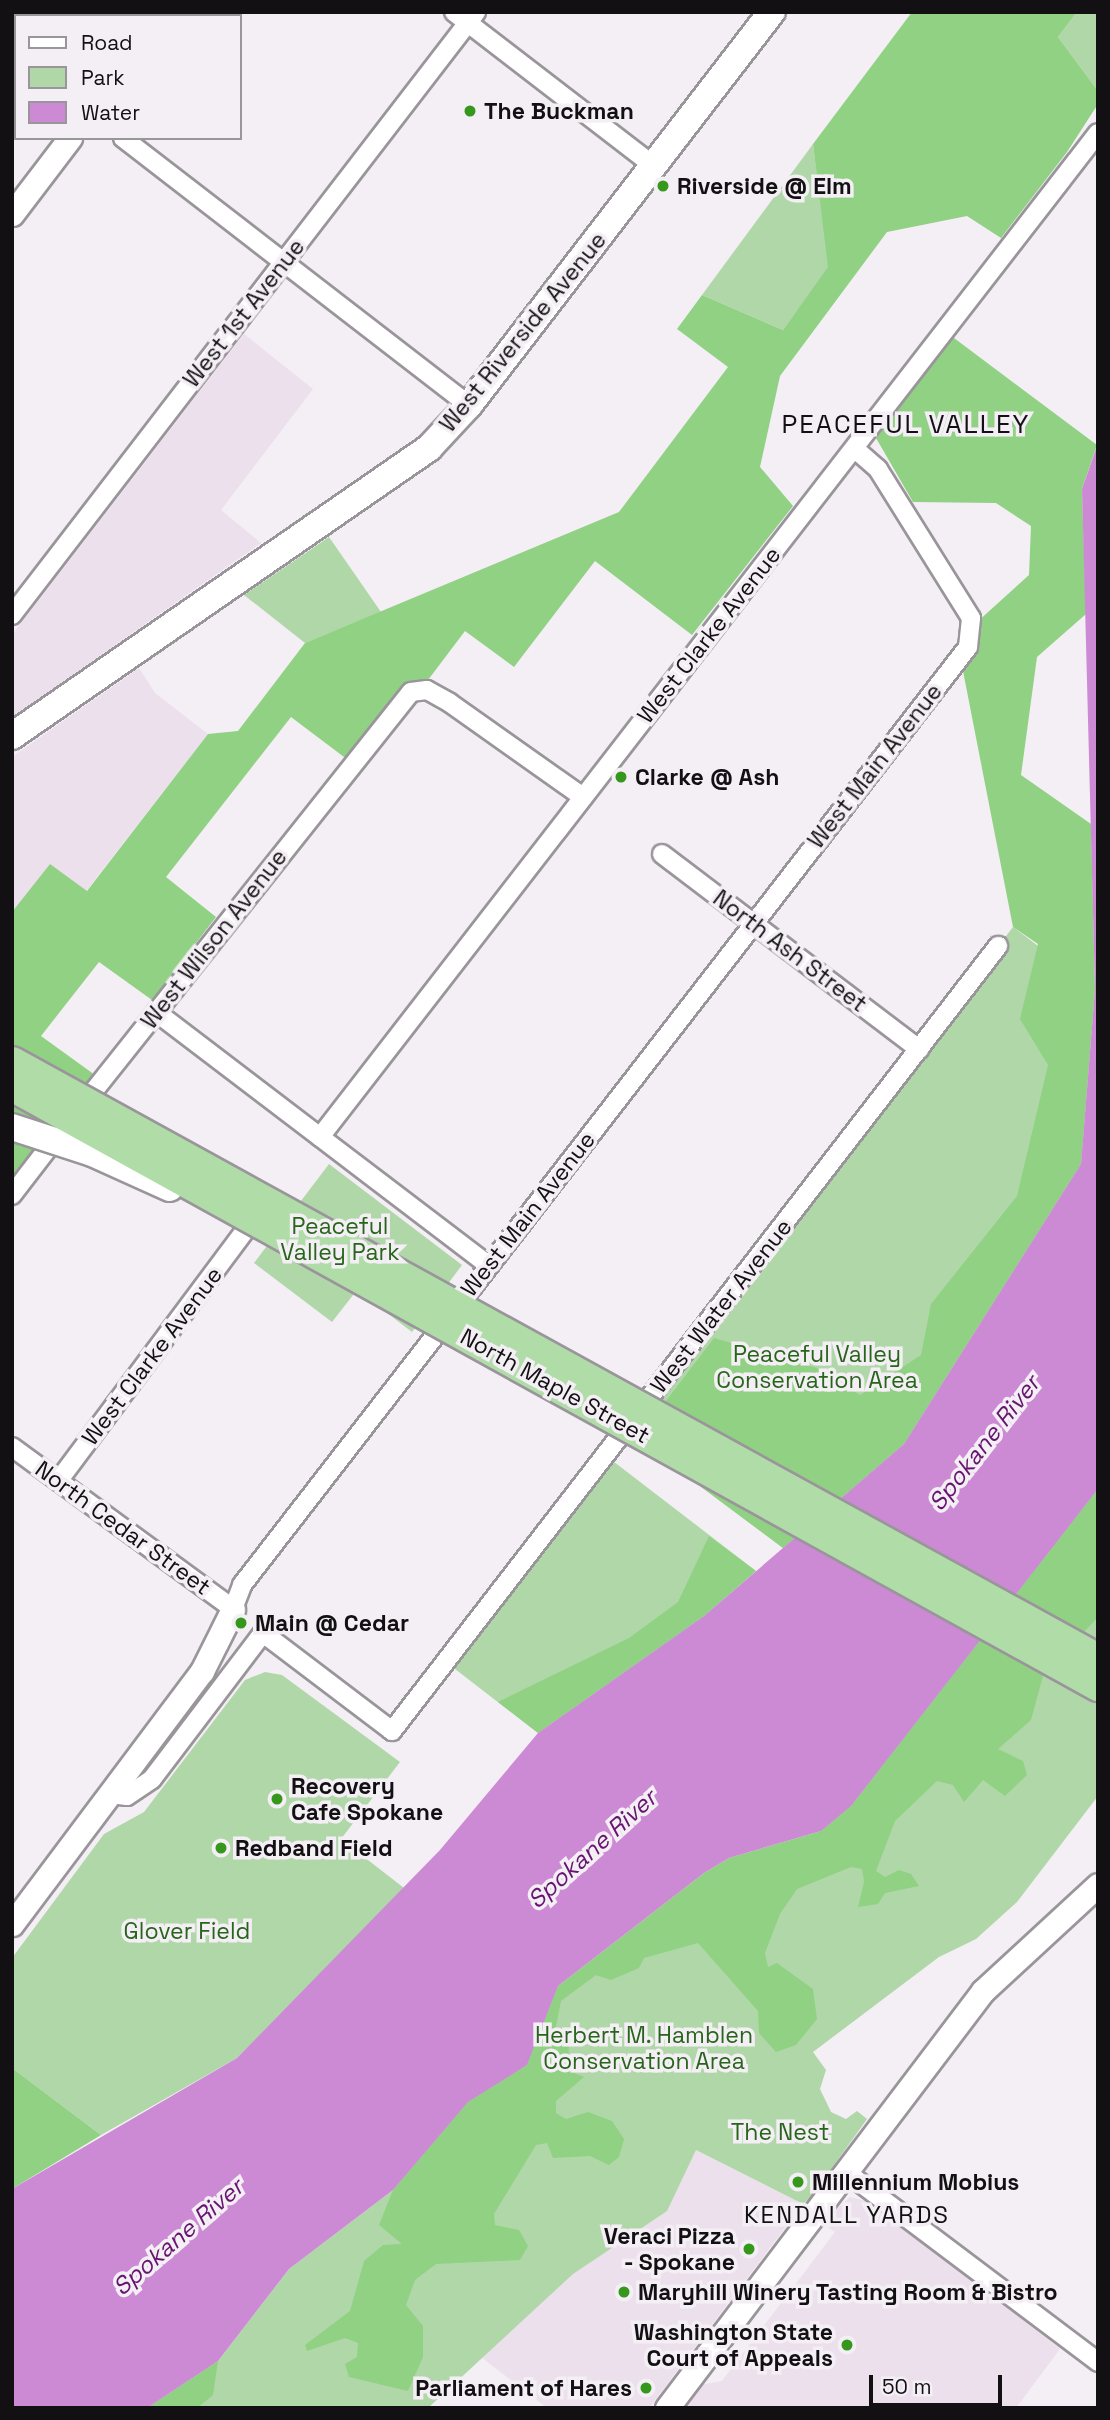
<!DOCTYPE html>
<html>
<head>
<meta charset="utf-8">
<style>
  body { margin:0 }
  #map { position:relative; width:1110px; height:2420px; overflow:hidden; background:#f4eef5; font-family:"Space Grotesk",sans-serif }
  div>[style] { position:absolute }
  .built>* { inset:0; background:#ebe0ec }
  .green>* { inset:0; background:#b0d7a8 }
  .forest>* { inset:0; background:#90d183 }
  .water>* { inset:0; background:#cb8ad3 }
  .roads { filter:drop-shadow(2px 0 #9a959b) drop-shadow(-2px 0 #9a959b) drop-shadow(0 2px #9a959b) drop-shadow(0 -2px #9a959b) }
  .minor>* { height:18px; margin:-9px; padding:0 9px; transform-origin:9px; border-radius:9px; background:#fff }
  .tertiary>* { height:23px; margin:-11.5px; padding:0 11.5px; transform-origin:11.5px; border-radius:11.5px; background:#fff }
  .secondary>* { height:26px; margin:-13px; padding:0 13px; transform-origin:13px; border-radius:13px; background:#fff }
  .bridges { filter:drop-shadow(2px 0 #9a959b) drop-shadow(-2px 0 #9a959b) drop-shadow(0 2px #9a959b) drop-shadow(0 -2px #9a959b) }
  .secondary-bridge>* { height:26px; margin:-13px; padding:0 13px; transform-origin:13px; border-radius:13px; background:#fff }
  .primary-bridge>* { height:30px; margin:-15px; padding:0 15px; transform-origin:15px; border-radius:15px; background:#afdca7 }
  .dots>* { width:19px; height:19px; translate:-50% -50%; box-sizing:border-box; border:4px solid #f4eef5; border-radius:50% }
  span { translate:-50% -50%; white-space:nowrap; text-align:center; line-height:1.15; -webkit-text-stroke:7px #f4eef5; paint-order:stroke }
  .poi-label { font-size:23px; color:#121012; font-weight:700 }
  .left { translate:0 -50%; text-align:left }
  .right { translate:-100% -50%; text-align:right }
  .street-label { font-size:23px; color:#121012 }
  .park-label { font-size:23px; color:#27651a }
  .water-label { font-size:24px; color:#65156f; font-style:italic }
  .neighbourhood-label { font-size:24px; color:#121012; letter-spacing:2px }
  .quarter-label { font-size:26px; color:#121012; letter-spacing:2px }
  .frame { position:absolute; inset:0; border:14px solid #121012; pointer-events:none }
  .legend { position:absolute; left:14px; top:14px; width:228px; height:126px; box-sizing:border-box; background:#f4eef5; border:2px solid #9a959a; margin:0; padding:9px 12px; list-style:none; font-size:21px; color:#121012 }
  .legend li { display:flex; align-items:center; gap:14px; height:35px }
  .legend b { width:35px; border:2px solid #9a959a }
  .scale { position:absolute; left:869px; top:2375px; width:133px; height:32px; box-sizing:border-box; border:4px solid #121012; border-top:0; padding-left:9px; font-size:21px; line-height:24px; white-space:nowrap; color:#121012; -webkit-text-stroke:5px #f4eef5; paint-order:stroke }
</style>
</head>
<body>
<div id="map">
  <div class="built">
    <i style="clip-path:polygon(244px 334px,313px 389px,221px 510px,261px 543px,12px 717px,12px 635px)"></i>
    <i style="clip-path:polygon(139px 668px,155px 693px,208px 734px,86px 891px,12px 912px,12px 757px)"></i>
    <i style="clip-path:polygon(690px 2147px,803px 2204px,649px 2408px,547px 2408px,481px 2357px,586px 2262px)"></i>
    <i style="clip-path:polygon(850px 2197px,874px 2203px,1060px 2349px,1016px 2408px,682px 2408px,700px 2385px,722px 2381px,835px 2232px,822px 2223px)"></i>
  </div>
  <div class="green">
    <i style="clip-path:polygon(1077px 12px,1098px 12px,1098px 91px,1058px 37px)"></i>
    <i style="clip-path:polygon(813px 144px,829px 267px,783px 330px,702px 295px)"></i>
    <i style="clip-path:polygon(329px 537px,381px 612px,305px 643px,244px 595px)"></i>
    <i style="clip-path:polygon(1013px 927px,1095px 989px,1081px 1164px,904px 1444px,783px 1548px,625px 1430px)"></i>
    <i style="clip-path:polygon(329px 1164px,462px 1265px,412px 1332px,357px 1290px,332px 1322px,254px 1263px)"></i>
    <i style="clip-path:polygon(605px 1455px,756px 1571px,704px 1616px,538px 1733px,446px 1662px)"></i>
    <i style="clip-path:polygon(1098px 1489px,1098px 1796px,1017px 1902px,976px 1939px,939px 1957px,813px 2052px,826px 2070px,820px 2089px,831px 2112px,846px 2119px,857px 2111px,867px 2119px,812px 2196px,803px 2204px,696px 2150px,667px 2211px,573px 2274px,428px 2408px,147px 2408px,218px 2361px,289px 2269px,393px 2190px,558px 1986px,821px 1831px)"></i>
    <i style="clip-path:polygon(265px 1672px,282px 1675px,400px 1762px,341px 1839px,404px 1888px,237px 2058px,101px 2135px,12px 2068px,12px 1958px,104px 1834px,144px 1812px,245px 1680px)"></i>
  </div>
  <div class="forest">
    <i style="clip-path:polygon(912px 12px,1077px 12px,1058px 37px,1098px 91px,1098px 104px,1067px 152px,1001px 238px,967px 216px,887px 232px,780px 376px,760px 467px,793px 506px,692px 635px,595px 561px,514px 667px,465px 631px,428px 680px,406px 684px,348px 760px,291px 717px,166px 877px,216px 917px,152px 1000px,99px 962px,41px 1036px,95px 1075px,12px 1185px,12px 912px,50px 864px,87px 891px,208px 734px,238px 731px,305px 643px,619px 512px,728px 367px,677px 329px,702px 295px,783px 330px,828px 267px,813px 144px)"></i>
    <i style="clip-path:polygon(950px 335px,1097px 445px,1082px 489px,1086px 614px,1037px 657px,1021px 775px,1091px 824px,1095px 989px,1081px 1164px,904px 1444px,783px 1548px,637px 1439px,714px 1338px,817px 1368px,860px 1395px,921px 1355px,931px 1304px,1017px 1196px,1048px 1065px,1020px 1019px,1038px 944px,1013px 927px,963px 671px,976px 623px,1029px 575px,1031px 526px,996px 503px,913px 502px,876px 438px)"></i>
    <i style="clip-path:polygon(1098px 1489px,1098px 1617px,1043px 1676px,1031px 1720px,998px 1749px,1023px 1761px,1027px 1775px,1005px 1796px,983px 1780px,964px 1802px,953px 1785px,937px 1781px,895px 1821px,876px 1871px,885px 1877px,899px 1870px,911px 1874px,919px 1886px,885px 1893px,878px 1904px,858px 1907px,864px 1882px,862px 1869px,851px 1867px,797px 1889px,780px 1914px,765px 1953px,768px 1967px,777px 1963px,813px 1989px,817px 2019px,796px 2045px,776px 2052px,759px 2033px,758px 2011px,698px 1943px,644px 1958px,639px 1968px,611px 1980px,596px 1975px,561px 2001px,555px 2031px,569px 2047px,567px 2070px,584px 2077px,556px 2101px,556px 2113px,566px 2119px,588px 2112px,612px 2121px,624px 2139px,619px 2157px,609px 2165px,590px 2156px,553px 2158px,547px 2143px,536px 2145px,494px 2214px,495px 2225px,519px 2230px,528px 2246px,520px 2260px,436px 2264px,415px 2280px,406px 2305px,423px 2326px,423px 2357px,408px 2391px,349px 2377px,345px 2364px,357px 2357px,358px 2343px,345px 2338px,307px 2351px,305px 2345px,350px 2311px,364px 2261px,383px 2245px,402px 2244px,379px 2225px,393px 2190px,468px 2102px,527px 2065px,558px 1986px,704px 1873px,729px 1858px,821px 1831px,851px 1806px)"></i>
    <i style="clip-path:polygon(709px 1536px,756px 1571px,704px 1616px,538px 1733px,498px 1702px,629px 1638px,678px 1602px)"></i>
    <i style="clip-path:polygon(12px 2068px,101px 2135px,12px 2189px)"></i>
    <i style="clip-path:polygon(218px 2361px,213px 2395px,197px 2408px,147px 2408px)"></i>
  </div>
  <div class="water">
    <i style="clip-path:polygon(1098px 443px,1098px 1489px,851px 1806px,821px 1831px,729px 1858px,704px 1873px,558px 1986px,527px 2065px,468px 2102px,393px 2190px,289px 2269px,218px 2361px,147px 2408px,12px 2408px,12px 2189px,237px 2058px,440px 1850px,538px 1733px,704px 1616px,904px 1444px,1081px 1164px,1095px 989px,1082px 489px)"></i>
  </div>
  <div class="roads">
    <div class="minor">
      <i style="left:454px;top:12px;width:252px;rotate:37.6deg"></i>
      <i style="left:12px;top:55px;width:5px;rotate:37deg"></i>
      <i style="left:123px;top:138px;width:437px;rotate:37.7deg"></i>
      <i style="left:12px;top:615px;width:761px;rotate:-52.42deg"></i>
      <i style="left:662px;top:854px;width:323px;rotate:37.2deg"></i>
      <i style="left:156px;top:1012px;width:417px;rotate:37.3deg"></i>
      <i style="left:81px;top:1107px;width:530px;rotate:-51.51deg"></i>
      <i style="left:411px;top:692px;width:16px;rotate:-7deg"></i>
      <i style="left:427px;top:690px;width:26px;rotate:29deg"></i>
      <i style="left:450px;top:703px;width:163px;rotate:35.3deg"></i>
      <i style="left:320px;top:1137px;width:1270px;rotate:-52.23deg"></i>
      <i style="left:12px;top:1195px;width:77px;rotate:-52.4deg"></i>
      <i style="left:12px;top:1447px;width:274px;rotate:36.2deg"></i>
      <i style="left:233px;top:1609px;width:26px;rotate:-69deg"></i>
      <i style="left:242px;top:1585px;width:1186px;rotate:-52.26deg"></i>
      <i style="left:968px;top:647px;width:29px;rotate:-84deg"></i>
      <i style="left:971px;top:618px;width:176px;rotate:-122deg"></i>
      <i style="left:878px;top:469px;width:30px;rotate:-139deg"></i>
      <i style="left:59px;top:1480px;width:309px;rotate:-53.3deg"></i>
      <i style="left:111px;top:1794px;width:16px;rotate:7deg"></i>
      <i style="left:127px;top:1796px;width:30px;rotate:-34deg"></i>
      <i style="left:152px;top:1779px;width:183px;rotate:-52.8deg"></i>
      <i style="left:263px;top:1633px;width:162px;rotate:37.2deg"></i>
      <i style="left:392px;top:1731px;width:992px;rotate:-52.33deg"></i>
      <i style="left:846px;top:2172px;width:316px;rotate:37deg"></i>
    </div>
    <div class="tertiary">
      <i style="left:166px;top:16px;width:4px;rotate:-63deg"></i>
      <i style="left:12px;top:214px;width:96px;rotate:-52.7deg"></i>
      <i style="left:12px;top:1924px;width:316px;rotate:-53.1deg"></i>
      <i style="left:202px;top:1671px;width:69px;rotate:-63.4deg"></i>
      <i style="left:667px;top:2408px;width:523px;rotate:-52.85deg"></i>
      <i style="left:983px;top:1991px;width:156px;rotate:-42.7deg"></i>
    </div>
    <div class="secondary">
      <i style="left:12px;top:736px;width:507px;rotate:-34.63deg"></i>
      <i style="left:429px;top:448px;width:59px;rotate:-47.1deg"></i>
      <i style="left:469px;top:405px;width:496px;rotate:-52.4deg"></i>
    </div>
  </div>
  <div class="bridges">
    <div class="secondary-bridge">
      <i style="left:12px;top:1127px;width:84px;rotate:18deg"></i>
      <i style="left:92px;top:1153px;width:85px;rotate:24.2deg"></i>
    </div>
    <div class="primary-bridge">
      <i style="left:12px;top:1062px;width:1239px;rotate:28.8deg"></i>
      <i style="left:12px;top:1086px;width:1241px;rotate:28.92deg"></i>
    </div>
  </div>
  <div class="dots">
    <i style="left:470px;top:111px;background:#35981d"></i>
    <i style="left:663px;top:186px;background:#35981d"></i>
    <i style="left:621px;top:777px;background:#35981d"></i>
    <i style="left:241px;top:1623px;background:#35981d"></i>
    <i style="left:277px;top:1799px;background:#35981d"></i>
    <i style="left:221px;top:1848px;background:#35981d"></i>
    <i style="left:798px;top:2182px;background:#35981d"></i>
    <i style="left:749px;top:2249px;background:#35981d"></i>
    <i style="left:624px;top:2292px;background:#35981d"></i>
    <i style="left:847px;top:2345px;background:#35981d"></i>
    <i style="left:646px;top:2388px;background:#35981d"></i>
  </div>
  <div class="poi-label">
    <span class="left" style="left:484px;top:111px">The Buckman</span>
    <span class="left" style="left:677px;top:186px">Riverside @ Elm</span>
    <span class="left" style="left:635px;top:777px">Clarke @ Ash</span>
    <span class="left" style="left:255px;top:1623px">Main @ Cedar</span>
    <span class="left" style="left:291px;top:1799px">Recovery<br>Cafe Spokane</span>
    <span class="left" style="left:235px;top:1848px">Redband Field</span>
    <span class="left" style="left:812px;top:2182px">Millennium Mobius</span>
    <span class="right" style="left:735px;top:2249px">Veraci Pizza<br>- Spokane</span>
    <span class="left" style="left:638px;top:2292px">Maryhill Winery Tasting Room &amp; Bistro</span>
    <span class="right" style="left:833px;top:2345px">Washington State<br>Court of Appeals</span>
    <span class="right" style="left:632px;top:2388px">Parliament of Hares</span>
  </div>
  <div class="street-label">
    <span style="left:244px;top:313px;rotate:-52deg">West 1st Avenue</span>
    <span style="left:523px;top:332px;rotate:-51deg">West Riverside Avenue</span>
    <span style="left:709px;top:635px;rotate:-52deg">West Clarke Avenue</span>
    <span style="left:875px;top:766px;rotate:-52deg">West Main Avenue</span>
    <span style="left:214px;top:939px;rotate:-52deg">West Wilson Avenue</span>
    <span style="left:790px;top:951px;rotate:37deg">North Ash Street</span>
    <span style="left:528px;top:1214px;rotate:-52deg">West Main Avenue</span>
    <span style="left:721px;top:1306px;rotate:-52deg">West Water Avenue</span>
    <span style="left:152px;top:1356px;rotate:-53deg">West Clarke Avenue</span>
    <span style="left:555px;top:1386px;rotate:29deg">North Maple Street</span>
    <span style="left:123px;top:1528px;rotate:36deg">North Cedar Street</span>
  </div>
  <div class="park-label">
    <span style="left:340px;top:1239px">Peaceful<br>Valley Park</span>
    <span style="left:817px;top:1367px">Peaceful Valley<br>Conservation Area</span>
    <span style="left:187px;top:1931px">Glover Field</span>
    <span style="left:644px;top:2048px">Herbert M. Hamblen<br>Conservation Area</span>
    <span style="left:780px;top:2132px">The Nest</span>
  </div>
  <div class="water-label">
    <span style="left:984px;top:1443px;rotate:-52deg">Spokane River</span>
    <span style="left:592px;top:1849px;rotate:-42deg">Spokane River</span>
    <span style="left:178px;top:2237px;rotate:-41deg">Spokane River</span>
  </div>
  <div class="neighbourhood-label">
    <span style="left:847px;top:2215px">KENDALL YARDS</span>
  </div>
  <div class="quarter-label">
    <span style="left:906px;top:425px">PEACEFUL VALLEY</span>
  </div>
  <div class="frame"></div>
  <ul class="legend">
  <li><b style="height:9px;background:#fff"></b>Road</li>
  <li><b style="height:19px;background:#b0d7a8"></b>Park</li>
  <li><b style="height:19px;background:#cb8ad3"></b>Water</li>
  </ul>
  <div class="scale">50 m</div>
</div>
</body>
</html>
